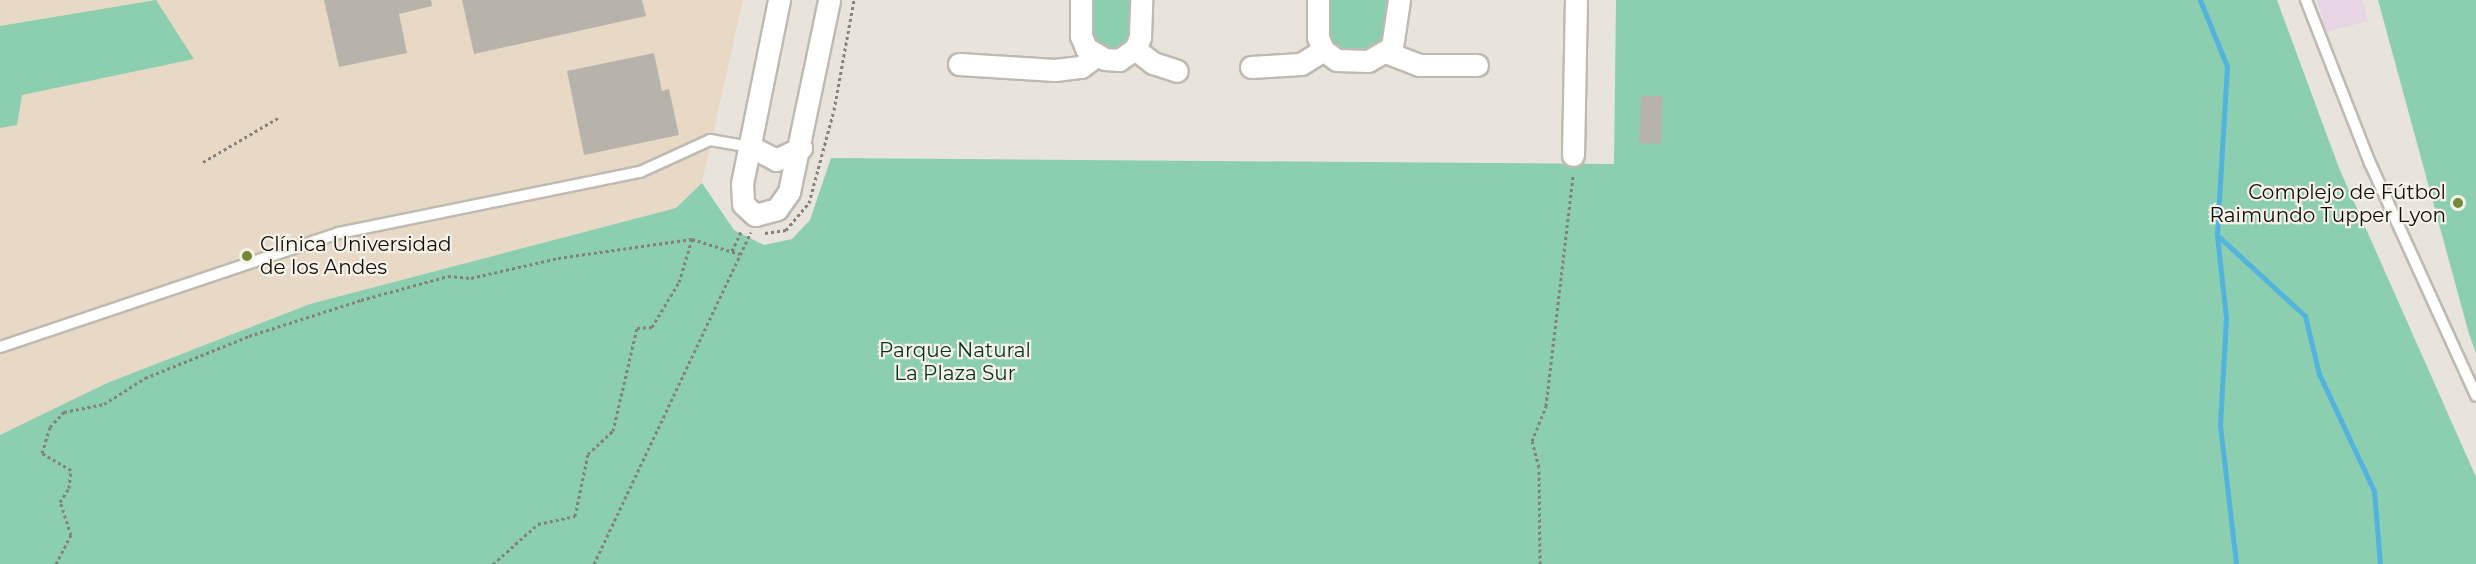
<!DOCTYPE html>
<html>
<head>
<meta charset="utf-8">
<style>
  body { margin:0 }
  #map { position:relative; width:2476px; height:564px; overflow:hidden; background:#e9e4db; font-family:Montserrat,sans-serif }
  div>[style] { position:absolute }
  .industrial>* { inset:0; background:#e7d4e4 }
  .medical>* { inset:0; background:#e8d8c6 }
  .green>* { inset:0; background:#8ccfb0 }
  .stream>* { height:5px; margin:-2.5px; padding:0 2.5px; transform-origin:2.5px; border-radius:2.5px; background:#52b3df }
  .building>* { inset:0; background:#b7b3aa }
  .path>* { height:3px; margin-top:-1.5px; transform-origin:0; background:repeating-linear-gradient(90deg,#84807a 0 3px,transparent 0 6px) }
  .roads { filter:drop-shadow(2px 0 #bfbab1) drop-shadow(-2px 0 #bfbab1) drop-shadow(0 2px #bfbab1) drop-shadow(0 -2px #bfbab1) }
  .service>* { height:10px; margin:-5px; padding:0 5px; transform-origin:5px; border-radius:5px; background:#fff }
  .minor>* { height:21px; margin:-10.5px; padding:0 10.5px; transform-origin:10.5px; border-radius:10.5px; background:#fff }
  .dots>* { width:16px; height:16px; translate:-50% -50%; box-sizing:border-box; border:3px solid #f6f2e8; border-radius:50% }
  span { translate:-50% -50%; white-space:nowrap; text-align:center; line-height:1.15; -webkit-text-stroke:4.5px #f6f2e8; paint-order:stroke }
  .poi-label { font-size:20px; color:#0e0c09 }
  .right { translate:-100% -50%; text-align:right }
  .left { translate:0 -50%; text-align:left }
  .park-label { font-size:20px; color:#063323 }
</style>
</head>
<body>
<div id="map">
  <div class="industrial">
    <i style="clip-path:polygon(2317px 0,2362px 0,2368px 21px,2326px 32px)"></i>
  </div>
  <div class="medical">
    <i style="clip-path:polygon(0 0,743px 0,702px 183px,676px 208px,310px 304px,107px 383px,0 435px)"></i>
  </div>
  <div class="green">
    <i style="clip-path:polygon(156px 0,194px 59px,22px 95px,17px 125px,0 128px,0 26px)"></i>
    <i style="clip-path:polygon(1093px 0,1133px 0,1132px 42px,1113px 53px,1096px 46px,1090px 18px)"></i>
    <i style="clip-path:polygon(1319px 0,1389px 0,1389px 25px,1378px 49px,1331px 48px)"></i>
    <i style="clip-path:polygon(1616px 0,2277px 0,2339px 168px,2476px 477px,2476px 564px,0 564px,0 435px,107px 383px,310px 304px,676px 208px,702px 183px,734px 230px,764px 245px,792px 239px,810px 220px,831px 158px,1614px 164px)"></i>
    <i style="clip-path:polygon(2378px 0,2476px 0,2476px 353px,2469px 334px)"></i>
  </div>
  <div class="stream">
    <i style="left:2200px;top:0;width:71px;rotate:67.8deg"></i>
    <i style="left:2227px;top:66px;width:169px;rotate:93.4deg"></i>
    <i style="left:2217px;top:235px;width:83px;rotate:83.8deg"></i>
    <i style="left:2226px;top:318px;width:107px;rotate:93.2deg"></i>
    <i style="left:2220px;top:425px;width:140px;rotate:83.4deg"></i>
    <i style="left:2217px;top:235px;width:120px;rotate:42.6deg"></i>
    <i style="left:2305px;top:316px;width:60px;rotate:76.4deg"></i>
    <i style="left:2319px;top:374px;width:129px;rotate:64.8deg"></i>
    <i style="left:2374px;top:491px;width:73px;rotate:85.3deg"></i>
  </div>
  <div class="building">
    <i style="clip-path:polygon(324px 0,431px 0,432px 6px,399px 14px,407px 53px,339px 67px)"></i>
    <i style="clip-path:polygon(462px 0,642px 0,646px 16px,474px 54px)"></i>
    <i style="clip-path:polygon(654px 53px,662px 91px,669px 89px,679px 135px,584px 155px,567px 71px)"></i>
    <i style="clip-path:polygon(1641px 96px,1663px 96px,1661px 144px,1639px 143px)"></i>
  </div>
  <div class="path">
    <i style="left:203px;top:162px;width:87px;rotate:-30.4deg"></i>
    <i style="left:765px;top:233px;width:21px;rotate:-8deg"></i>
    <i style="left:786px;top:230px;width:35px;rotate:-50deg"></i>
    <i style="left:809px;top:203px;width:96px;rotate:-75deg"></i>
    <i style="left:834px;top:110px;width:112px;rotate:-79.7deg"></i>
    <i style="left:732px;top:251px;width:23px;rotate:-65deg"></i>
    <i style="left:56px;top:564px;width:33px;rotate:-63deg"></i>
    <i style="left:71px;top:535px;width:35px;rotate:-108deg"></i>
    <i style="left:60px;top:502px;width:17px;rotate:-57deg"></i>
    <i style="left:69px;top:488px;width:18px;rotate:-84deg"></i>
    <i style="left:71px;top:470px;width:34px;rotate:-150deg"></i>
    <i style="left:42px;top:453px;width:27px;rotate:-73deg"></i>
    <i style="left:50px;top:427px;width:21px;rotate:-47deg"></i>
    <i style="left:64px;top:412px;width:41px;rotate:-11.3deg"></i>
    <i style="left:104px;top:404px;width:49px;rotate:-32.4deg"></i>
    <i style="left:145px;top:378px;width:112px;rotate:-22deg"></i>
    <i style="left:249px;top:336px;width:118px;rotate:-17.8deg"></i>
    <i style="left:361px;top:300px;width:90px;rotate:-15.4deg"></i>
    <i style="left:448px;top:276px;width:23px;rotate:5deg"></i>
    <i style="left:471px;top:278px;width:89px;rotate:-12.9deg"></i>
    <i style="left:558px;top:258px;width:135px;rotate:-8.1deg"></i>
    <i style="left:493px;top:564px;width:60px;rotate:-41.6deg"></i>
    <i style="left:538px;top:524px;width:38px;rotate:-12deg"></i>
    <i style="left:575px;top:516px;width:63px;rotate:-78.2deg"></i>
    <i style="left:588px;top:454px;width:34px;rotate:-43deg"></i>
    <i style="left:613px;top:431px;width:106px;rotate:-76.9deg"></i>
    <i style="left:637px;top:328px;width:15px;rotate:-4deg"></i>
    <i style="left:652px;top:327px;width:52px;rotate:-59deg"></i>
    <i style="left:679px;top:282px;width:45px;rotate:-73.2deg"></i>
    <i style="left:692px;top:239px;width:50px;rotate:17.4deg"></i>
    <i style="left:594px;top:564px;width:367px;rotate:-64.7deg"></i>
    <i style="left:1540px;top:564px;width:97px;rotate:-90.6deg"></i>
    <i style="left:1539px;top:467px;width:27px;rotate:-105deg"></i>
    <i style="left:1532px;top:441px;width:38px;rotate:-68deg"></i>
    <i style="left:1546px;top:406px;width:233px;rotate:-83.3deg"></i>
  </div>
  <div class="roads">
    <div class="service">
      <i style="left:2306px;top:0;width:175px;rotate:68.6deg"></i>
      <i style="left:2370px;top:163px;width:256px;rotate:65.5deg"></i>
      <i style="left:0;top:347px;width:358px;rotate:-18.6deg"></i>
      <i style="left:339px;top:233px;width:307px;rotate:-11.5deg"></i>
      <i style="left:640px;top:172px;width:77px;rotate:-24.6deg"></i>
      <i style="left:710px;top:140px;width:42px;rotate:9.7deg"></i>
    </div>
    <div class="minor">
      <i style="left:779px;top:0;width:187px;rotate:101.4deg"></i>
      <i style="left:742px;top:183px;width:21px;rotate:87deg"></i>
      <i style="left:743px;top:204px;width:16px;rotate:43deg"></i>
      <i style="left:755px;top:215px;width:23px;rotate:-15deg"></i>
      <i style="left:777px;top:209px;width:21px;rotate:-55deg"></i>
      <i style="left:789px;top:192px;width:196px;rotate:-78.2deg"></i>
      <i style="left:1081px;top:0;width:36px;rotate:90deg"></i>
      <i style="left:1081px;top:36px;width:13px;rotate:67deg"></i>
      <i style="left:1086px;top:48px;width:22px;rotate:30deg"></i>
      <i style="left:1105px;top:59px;width:14px;rotate:4deg"></i>
      <i style="left:1119px;top:60px;width:19px;rotate:-35deg"></i>
      <i style="left:1135px;top:49px;width:13px;rotate:-67deg"></i>
      <i style="left:1140px;top:37px;width:37px;rotate:-88deg"></i>
      <i style="left:1318px;top:0;width:37px;rotate:90deg"></i>
      <i style="left:1318px;top:37px;width:14px;rotate:69deg"></i>
      <i style="left:1323px;top:50px;width:17px;rotate:36deg"></i>
      <i style="left:1337px;top:60px;width:31px;rotate:2deg"></i>
      <i style="left:1368px;top:61px;width:28px;rotate:-30deg"></i>
      <i style="left:1392px;top:47px;width:48px;rotate:-81.5deg"></i>
      <i style="left:1135px;top:49px;width:23px;rotate:38deg"></i>
      <i style="left:1153px;top:63px;width:25px;rotate:18deg"></i>
      <i style="left:1388px;top:53px;width:33px;rotate:21deg"></i>
      <i style="left:1419px;top:65px;width:58px"></i>
      <i style="left:959px;top:64px;width:96px;rotate:3.6deg"></i>
      <i style="left:1055px;top:70px;width:26px;rotate:-7deg"></i>
      <i style="left:1081px;top:67px;width:19px;rotate:-36deg"></i>
      <i style="left:1251px;top:67px;width:50px;rotate:-3.4deg"></i>
      <i style="left:1301px;top:64px;width:26px;rotate:-32deg"></i>
      <i style="left:751px;top:147px;width:28px;rotate:27deg"></i>
      <i style="left:776px;top:160px;width:28px;rotate:-26deg"></i>
      <i style="left:1573px;top:155px;width:155px;rotate:-88.9deg"></i>
    </div>
  </div>
  <div class="dots">
    <i style="left:2458px;top:203px;background:#758839"></i>
    <i style="left:247px;top:256px;background:#758839"></i>
  </div>
  <div class="poi-label">
    <span class="right" style="left:2446px;top:204px">Complejo de Fútbol<br>Raimundo Tupper Lyon</span>
    <span class="left" style="left:260px;top:256px">Clínica Universidad<br>de los Andes</span>
  </div>
  <div class="park-label">
    <span style="left:955px;top:362px">Parque Natural<br>La Plaza Sur</span>
  </div>
</div>
</body>
</html>
